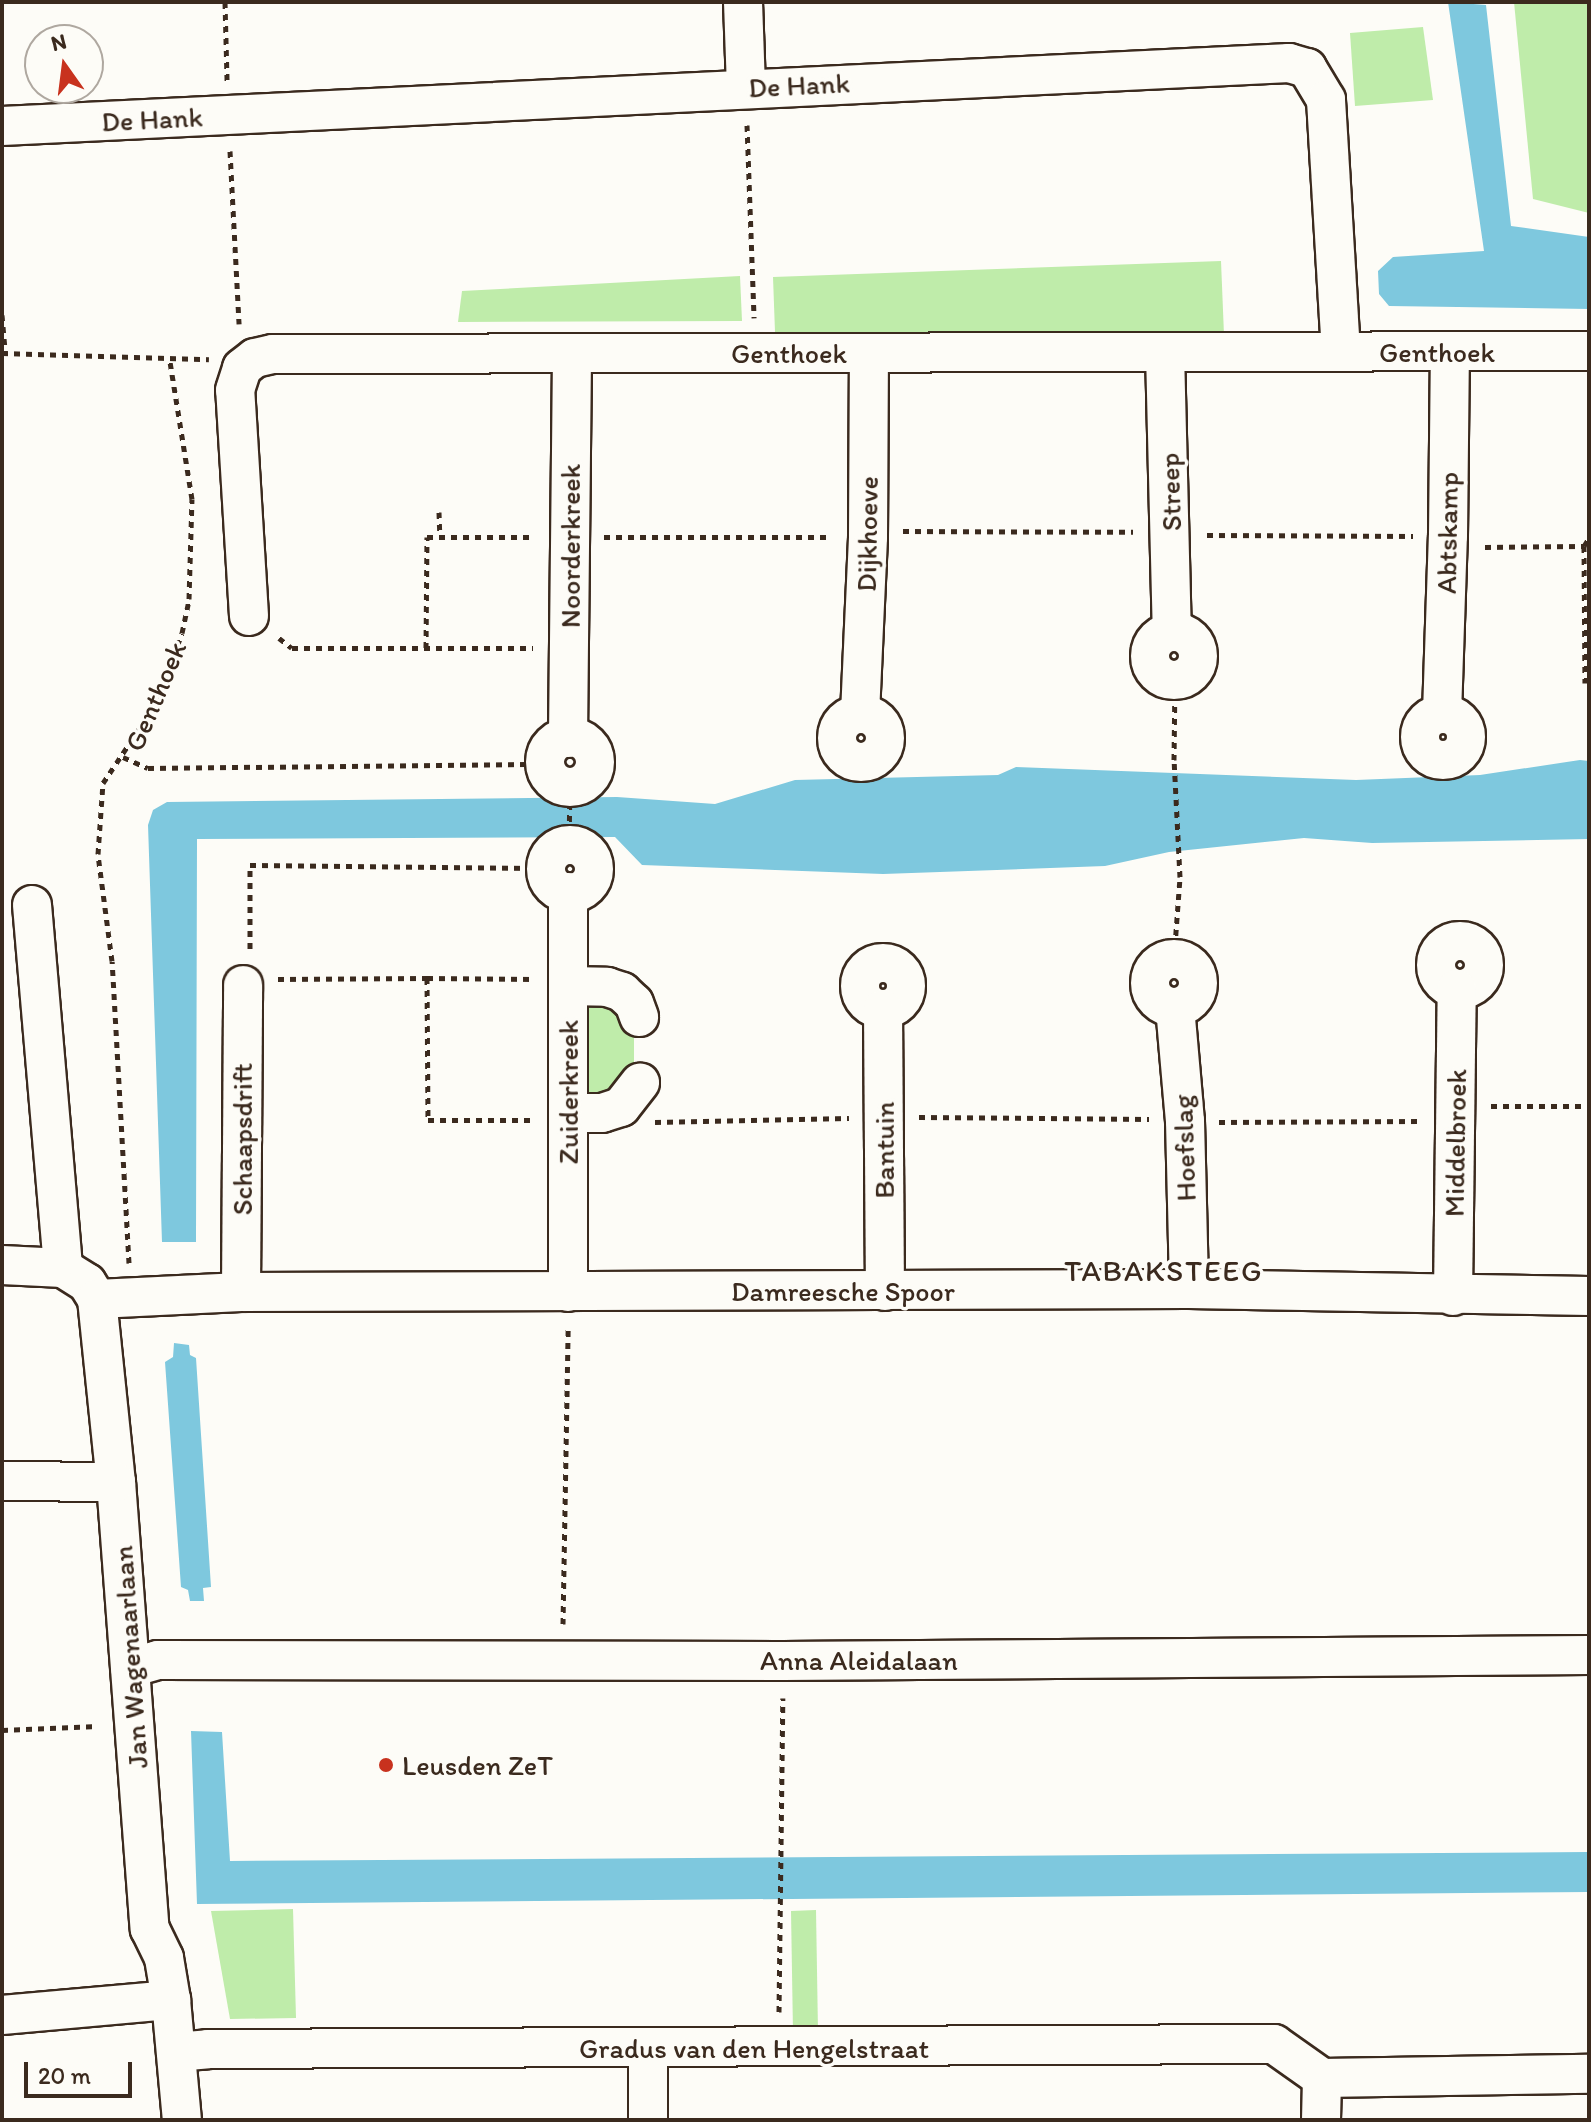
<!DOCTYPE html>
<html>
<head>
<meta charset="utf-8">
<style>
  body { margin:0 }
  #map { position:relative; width:1591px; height:2122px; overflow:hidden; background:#fdfcf7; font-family:Itim,sans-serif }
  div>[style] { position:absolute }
  .green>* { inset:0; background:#bfecaa }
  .water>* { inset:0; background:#7ec8de }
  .path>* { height:5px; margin-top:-2.5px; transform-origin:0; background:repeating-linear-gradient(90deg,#3b2a1e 0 6px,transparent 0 12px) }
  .roads { filter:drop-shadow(2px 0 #3b2a1e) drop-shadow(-2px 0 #3b2a1e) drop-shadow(0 2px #3b2a1e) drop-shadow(0 -2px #3b2a1e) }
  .minor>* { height:38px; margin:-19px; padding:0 19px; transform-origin:19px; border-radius:19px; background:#fdfcf7 }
  .minor>.ring { margin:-19px; padding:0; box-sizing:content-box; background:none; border:38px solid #fdfcf7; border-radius:50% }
  .dots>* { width:22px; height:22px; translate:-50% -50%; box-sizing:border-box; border:4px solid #fdfcf7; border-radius:50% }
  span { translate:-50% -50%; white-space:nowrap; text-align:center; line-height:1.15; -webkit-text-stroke:7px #fdfcf7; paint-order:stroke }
  .street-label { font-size:28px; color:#3b2a1e }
  .poi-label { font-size:28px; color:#3b2a1e }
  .left { translate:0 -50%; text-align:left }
  .neighbourhood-label { font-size:30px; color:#3b2a1e; letter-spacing:2px }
  .frame { position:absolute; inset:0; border:4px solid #3b2a1e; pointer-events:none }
  .north { position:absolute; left:24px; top:24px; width:80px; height:80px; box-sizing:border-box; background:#fdfcf7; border:2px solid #afa8a0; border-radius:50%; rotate:346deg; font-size:22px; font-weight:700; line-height:32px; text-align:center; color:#3b2a1e }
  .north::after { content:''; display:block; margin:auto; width:28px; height:36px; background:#c8321e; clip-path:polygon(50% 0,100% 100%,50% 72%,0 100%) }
  .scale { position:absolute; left:24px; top:2062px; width:108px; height:36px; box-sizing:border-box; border:4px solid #3b2a1e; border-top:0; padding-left:10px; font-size:24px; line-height:28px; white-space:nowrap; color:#3b2a1e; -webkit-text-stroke:6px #fdfcf7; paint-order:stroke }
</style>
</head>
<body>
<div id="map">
  <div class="green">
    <i style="clip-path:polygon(1514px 2px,1589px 2px,1589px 213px,1533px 199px)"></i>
    <i style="clip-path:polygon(1423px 27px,1433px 100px,1355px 106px,1350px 33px)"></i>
    <i style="clip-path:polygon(1221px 261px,1224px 335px,775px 332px,773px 277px)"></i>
    <i style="clip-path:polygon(740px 276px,742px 321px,458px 322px,462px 291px)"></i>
    <i style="clip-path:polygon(596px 997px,634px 1019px,634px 1080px,603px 1100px,586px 1100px,586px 1007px)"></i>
    <i style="clip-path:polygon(293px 1909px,296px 2018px,230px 2019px,211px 1911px)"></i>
    <i style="clip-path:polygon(816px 1910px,818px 2032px,793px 2033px,791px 1911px)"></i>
  </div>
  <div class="water">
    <i style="clip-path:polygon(1448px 2px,1486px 5px,1511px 226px,1589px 237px,1589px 309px,1389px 306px,1379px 294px,1378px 271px,1393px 257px,1484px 251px)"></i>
    <i style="clip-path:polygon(1580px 760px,1589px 761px,1589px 839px,1372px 843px,1304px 838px,1169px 852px,1105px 866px,883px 874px,642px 865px,615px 837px,197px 839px,196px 1242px,162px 1242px,148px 825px,153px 810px,167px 802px,617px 797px,715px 804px,795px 780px,998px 775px,1016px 767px,1356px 780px,1480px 775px)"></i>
    <i style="clip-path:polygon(174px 1343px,189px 1345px,190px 1355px,196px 1358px,211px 1587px,203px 1588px,204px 1601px,190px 1601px,188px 1590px,181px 1587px,165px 1362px,173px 1357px)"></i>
    <i style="clip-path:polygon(191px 1731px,222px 1732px,230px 1861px,1589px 1852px,1589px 1892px,197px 1904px)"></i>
  </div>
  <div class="path">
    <i style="left:225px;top:2px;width:79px;rotate:88.5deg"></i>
    <i style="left:747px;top:125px;width:193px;rotate:87.9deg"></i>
    <i style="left:230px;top:151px;width:173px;rotate:87deg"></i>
    <i style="left:2px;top:315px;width:38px;rotate:85deg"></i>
    <i style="left:2px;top:353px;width:207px;rotate:1.7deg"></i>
    <i style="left:439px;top:512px;width:24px;rotate:88deg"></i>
    <i style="left:903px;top:531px;width:230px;rotate:0.2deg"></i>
    <i style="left:1207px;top:535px;width:206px;rotate:0.3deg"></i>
    <i style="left:604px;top:537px;width:226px"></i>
    <i style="left:1584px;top:546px;width:9px;rotate:-58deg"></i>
    <i style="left:1485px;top:547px;width:99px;rotate:-0.6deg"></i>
    <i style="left:1584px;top:546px;width:137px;rotate:89.6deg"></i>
    <i style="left:279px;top:638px;width:16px;rotate:38deg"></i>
    <i style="left:292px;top:648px;width:241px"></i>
    <i style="left:426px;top:648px;width:111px;rotate:-89.5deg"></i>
    <i style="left:427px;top:537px;width:107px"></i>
    <i style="left:123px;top:757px;width:27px;rotate:24deg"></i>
    <i style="left:148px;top:768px;width:396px;rotate:-0.6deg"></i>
    <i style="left:569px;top:845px;width:58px;rotate:-89deg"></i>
    <i style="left:250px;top:949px;width:84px;rotate:-90deg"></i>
    <i style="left:250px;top:865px;width:291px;rotate:0.6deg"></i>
    <i style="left:1174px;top:959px;width:82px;rotate:-85.8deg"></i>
    <i style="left:1180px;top:877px;width:117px;rotate:-92.9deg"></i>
    <i style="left:1174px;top:760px;width:79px;rotate:-89.3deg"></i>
    <i style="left:427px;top:978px;width:107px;rotate:0.5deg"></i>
    <i style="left:278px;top:979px;width:149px;rotate:-0.4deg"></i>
    <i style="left:427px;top:978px;width:142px;rotate:89.6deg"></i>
    <i style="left:428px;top:1120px;width:103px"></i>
    <i style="left:1491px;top:1106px;width:98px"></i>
    <i style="left:919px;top:1117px;width:230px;rotate:0.5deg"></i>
    <i style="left:655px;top:1122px;width:194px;rotate:-1.2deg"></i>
    <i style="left:1219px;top:1122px;width:202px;rotate:-0.3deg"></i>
    <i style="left:129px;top:1263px;width:302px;rotate:-93.2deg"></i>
    <i style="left:112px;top:961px;width:108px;rotate:-97.5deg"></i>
    <i style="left:98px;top:854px;width:71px;rotate:-86deg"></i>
    <i style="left:103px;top:783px;width:97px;rotate:-56.3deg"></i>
    <i style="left:157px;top:702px;width:73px;rotate:-70.1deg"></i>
    <i style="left:182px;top:633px;width:35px;rotate:-78deg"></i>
    <i style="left:189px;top:599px;width:100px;rotate:-88.3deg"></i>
    <i style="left:192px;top:499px;width:140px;rotate:-99.1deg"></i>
    <i style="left:563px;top:1624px;width:298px;rotate:-89deg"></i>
    <i style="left:2px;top:1730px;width:96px;rotate:-2.4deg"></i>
    <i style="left:779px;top:2012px;width:314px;rotate:-89.3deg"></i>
  </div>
  <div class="roads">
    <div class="minor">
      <i style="left:743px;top:2px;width:86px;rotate:88deg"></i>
      <i style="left:2px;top:126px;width:1289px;rotate:-2.8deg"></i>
      <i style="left:1289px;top:63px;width:19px;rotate:16deg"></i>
      <i style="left:1307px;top:68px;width:37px;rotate:59deg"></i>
      <i style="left:1326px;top:100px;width:252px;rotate:86.6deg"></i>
      <i style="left:1165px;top:352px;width:280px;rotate:88.6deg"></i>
      <i style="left:249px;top:616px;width:226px;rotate:-93.5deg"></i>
      <i style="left:235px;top:390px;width:23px;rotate:-72deg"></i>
      <i style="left:242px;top:368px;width:16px;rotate:-38deg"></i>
      <i style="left:255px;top:358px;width:18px;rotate:-13deg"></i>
      <i style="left:273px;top:354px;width:1316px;rotate:-0.13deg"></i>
      <i class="ring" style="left:1150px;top:632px;width:10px;height:10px"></i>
      <i style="left:860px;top:714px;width:177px;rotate:-87.4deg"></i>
      <i style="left:868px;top:537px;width:184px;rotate:-89.7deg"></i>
      <i style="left:1442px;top:714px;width:178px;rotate:-88.1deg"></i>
      <i style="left:1448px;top:536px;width:184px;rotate:-89.4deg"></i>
      <i class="ring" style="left:1420px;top:714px;width:8px;height:8px"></i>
      <i class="ring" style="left:837px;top:714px;width:10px;height:10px"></i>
      <i class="ring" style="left:545px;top:737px;width:12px;height:12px"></i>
      <i style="left:568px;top:738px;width:384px;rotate:-89.4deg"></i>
      <i class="ring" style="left:546px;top:845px;width:10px;height:10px"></i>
      <i style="left:32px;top:905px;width:364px;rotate:85.1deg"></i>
      <i class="ring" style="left:1436px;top:941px;width:10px;height:10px"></i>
      <i class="ring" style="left:1150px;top:959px;width:10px;height:10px"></i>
      <i class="ring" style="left:860px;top:963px;width:8px;height:8px"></i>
      <i style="left:568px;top:986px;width:39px;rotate:1deg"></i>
      <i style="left:607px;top:987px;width:16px;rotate:18deg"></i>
      <i style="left:622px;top:992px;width:16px;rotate:43deg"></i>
      <i style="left:634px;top:1003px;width:15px;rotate:70deg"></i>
      <i style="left:1175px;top:1007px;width:114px;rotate:85deg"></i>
      <i style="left:1185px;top:1121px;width:168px;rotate:88.6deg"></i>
      <i style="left:883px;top:1009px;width:282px;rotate:89.6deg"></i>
      <i style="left:568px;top:1113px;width:34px"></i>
      <i style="left:602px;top:1113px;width:20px;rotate:-18deg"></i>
      <i style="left:621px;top:1107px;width:31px;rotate:-52deg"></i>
      <i style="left:2px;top:1265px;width:61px;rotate:2.8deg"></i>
      <i style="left:63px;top:1268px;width:28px;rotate:32deg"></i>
      <i style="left:87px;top:1283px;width:19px;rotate:58deg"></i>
      <i style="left:97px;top:1299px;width:184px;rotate:84.1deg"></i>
      <i style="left:116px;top:1482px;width:448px;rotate:85.7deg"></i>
      <i style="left:150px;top:1929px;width:32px;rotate:64deg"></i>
      <i style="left:164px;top:1958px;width:43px;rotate:80.5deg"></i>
      <i style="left:171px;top:2000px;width:121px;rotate:84.8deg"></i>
      <i style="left:241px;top:1292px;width:307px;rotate:-89.6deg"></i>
      <i style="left:568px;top:1292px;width:400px;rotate:-90deg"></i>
      <i style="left:1453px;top:1296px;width:307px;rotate:-89.3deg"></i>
      <i style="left:97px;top:1299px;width:144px;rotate:-2.8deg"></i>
      <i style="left:241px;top:1292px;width:948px;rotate:-0.18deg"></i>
      <i style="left:1189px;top:1289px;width:400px;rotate:1deg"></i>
      <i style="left:2px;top:1481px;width:114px;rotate:0.5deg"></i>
      <i style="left:130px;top:1668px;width:29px;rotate:-16deg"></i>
      <i style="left:158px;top:1660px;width:625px;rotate:0.09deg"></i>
      <i style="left:783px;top:1661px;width:806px;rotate:-0.43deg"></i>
      <i style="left:2px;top:2015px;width:170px;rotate:-5.1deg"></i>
      <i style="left:176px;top:2052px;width:32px;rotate:-5deg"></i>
      <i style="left:208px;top:2049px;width:1066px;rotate:-0.27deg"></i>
      <i style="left:1274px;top:2044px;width:59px;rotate:35.3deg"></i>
      <i style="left:1322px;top:2078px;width:267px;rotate:-0.9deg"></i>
      <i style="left:648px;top:2120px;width:72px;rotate:-90deg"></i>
      <i style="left:1321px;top:2120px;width:42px;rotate:-88.6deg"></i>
    </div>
  </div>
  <div class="dots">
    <i style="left:386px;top:1765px;background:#c8321e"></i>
  </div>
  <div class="street-label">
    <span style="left:799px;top:85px;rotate:-3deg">De Hank</span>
    <span style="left:152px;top:119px;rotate:-3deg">De Hank</span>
    <span style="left:1437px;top:352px">Genthoek</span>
    <span style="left:789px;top:353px">Genthoek</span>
    <span style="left:1170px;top:492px;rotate:-92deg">Streep</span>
    <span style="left:1447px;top:533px;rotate:-89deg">Abtskamp</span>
    <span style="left:867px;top:534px;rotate:-89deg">Dijkhoeve</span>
    <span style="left:570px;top:546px;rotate:-90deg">Noorderkreek</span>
    <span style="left:155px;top:696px;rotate:-67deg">Genthoek</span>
    <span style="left:568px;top:1092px;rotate:-90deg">Zuiderkreek</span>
    <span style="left:242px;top:1139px;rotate:-90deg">Schaapsdrift</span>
    <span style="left:1455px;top:1143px;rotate:-89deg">Middelbroek</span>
    <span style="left:1184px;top:1148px;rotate:-92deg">Hoefslag</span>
    <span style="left:884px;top:1150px;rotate:-90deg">Bantuin</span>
    <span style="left:843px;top:1291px">Damreesche Spoor</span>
    <span style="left:130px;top:1657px;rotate:-94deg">Jan Wagenaarlaan</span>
    <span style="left:859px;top:1660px">Anna Aleidalaan</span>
    <span style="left:754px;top:2048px">Gradus van den Hengelstraat</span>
  </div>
  <div class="poi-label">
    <span class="left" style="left:402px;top:1765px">Leusden ZeT</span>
  </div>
  <div class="neighbourhood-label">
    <span style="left:1164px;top:1271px">TABAKSTEEG</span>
  </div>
  <div class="frame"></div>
  <div class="north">N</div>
  <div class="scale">20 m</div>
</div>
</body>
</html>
